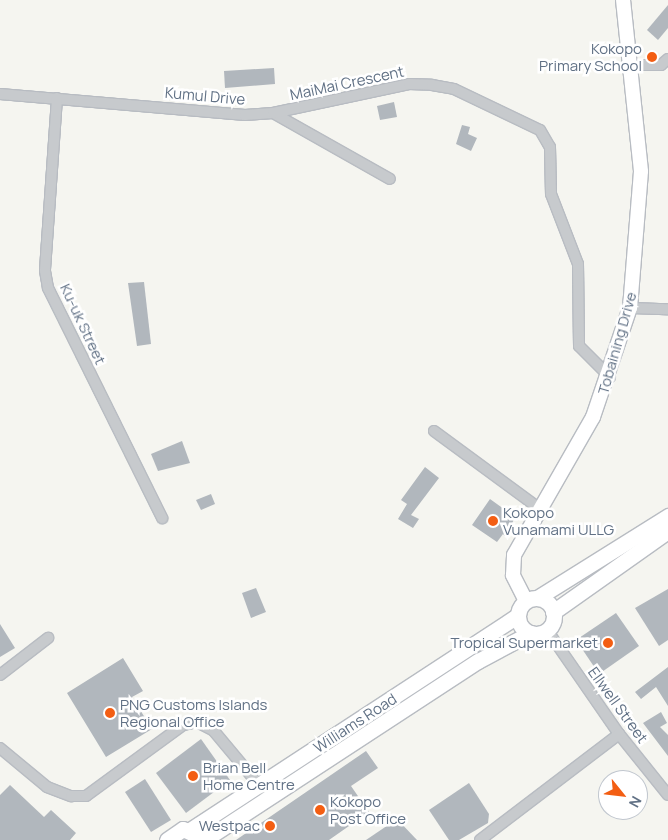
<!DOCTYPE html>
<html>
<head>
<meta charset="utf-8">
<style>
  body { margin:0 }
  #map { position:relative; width:668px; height:840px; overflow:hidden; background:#f5f5f0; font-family:Manrope,sans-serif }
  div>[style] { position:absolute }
  .building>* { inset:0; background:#b1b7bd }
  .roads { filter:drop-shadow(1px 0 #b8bcc2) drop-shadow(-1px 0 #b8bcc2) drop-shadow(0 1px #b8bcc2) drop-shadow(0 -1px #b8bcc2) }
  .street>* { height:10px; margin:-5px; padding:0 5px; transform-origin:5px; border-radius:5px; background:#c7cacd }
  .secondary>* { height:14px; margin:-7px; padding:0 7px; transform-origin:7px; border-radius:7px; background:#fff }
  .primary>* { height:15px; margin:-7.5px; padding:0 7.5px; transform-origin:7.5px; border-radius:7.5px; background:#fff }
  .primary>.ring { margin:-7.5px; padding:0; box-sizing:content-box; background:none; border:15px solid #fff; border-radius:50% }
  .dots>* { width:14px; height:14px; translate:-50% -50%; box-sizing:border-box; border:2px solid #fff; border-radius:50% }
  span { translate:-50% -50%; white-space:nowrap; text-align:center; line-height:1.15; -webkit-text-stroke:5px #fff; paint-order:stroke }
  .poi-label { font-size:15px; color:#617185 }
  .right { translate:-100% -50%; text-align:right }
  .left { translate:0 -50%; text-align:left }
  .street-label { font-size:15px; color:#617185 }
  .north { position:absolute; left:598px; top:770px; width:50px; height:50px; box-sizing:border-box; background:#fff; border:1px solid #c0c6ce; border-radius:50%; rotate:119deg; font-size:14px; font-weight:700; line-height:20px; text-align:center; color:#617185 }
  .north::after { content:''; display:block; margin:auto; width:18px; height:22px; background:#f35e13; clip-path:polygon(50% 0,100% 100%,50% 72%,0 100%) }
</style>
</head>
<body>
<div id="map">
  <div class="building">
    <i style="clip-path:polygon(668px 5px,668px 28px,658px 40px,647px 30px)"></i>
    <i style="clip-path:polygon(274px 68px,275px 84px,225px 88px,224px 71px)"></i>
    <i style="clip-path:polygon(394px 102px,397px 117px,380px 120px,377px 106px)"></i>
    <i style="clip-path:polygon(462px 125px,470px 127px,468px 134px,477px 138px,471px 151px,456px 144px)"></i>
    <i style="clip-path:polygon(144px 282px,151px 344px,137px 346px,128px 283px)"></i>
    <i style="clip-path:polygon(182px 441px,190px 463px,158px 471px,151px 454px)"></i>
    <i style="clip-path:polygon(425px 467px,439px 478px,411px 515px,419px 519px,413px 528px,398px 519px,407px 504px,401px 500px)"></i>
    <i style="clip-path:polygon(211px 494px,215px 504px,201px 510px,196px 500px)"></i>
    <i style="clip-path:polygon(490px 499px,515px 517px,506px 537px,503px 534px,497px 542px,472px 525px)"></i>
    <i style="clip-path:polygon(256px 588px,266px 612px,251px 618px,242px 593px)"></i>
    <i style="clip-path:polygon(668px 589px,668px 640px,659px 646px,635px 608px)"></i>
    <i style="clip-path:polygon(616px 613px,639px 646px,599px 674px,576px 640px)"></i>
    <i style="clip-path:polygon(0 624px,15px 648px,0 657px)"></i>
    <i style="clip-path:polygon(123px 658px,143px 691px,132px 697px,152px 729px,106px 757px,67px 693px)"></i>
    <i style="clip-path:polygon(668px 667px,668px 706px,656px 687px,641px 699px,635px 692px)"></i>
    <i style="clip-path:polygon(661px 712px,667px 723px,660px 727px,668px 735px,668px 756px,643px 723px)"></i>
    <i style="clip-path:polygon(201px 739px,230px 780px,186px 813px,156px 773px)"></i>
    <i style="clip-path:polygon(366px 751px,378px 768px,351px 786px,369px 812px,329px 840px,236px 840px)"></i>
    <i style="clip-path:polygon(145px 779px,171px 820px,151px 832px,125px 792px)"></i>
    <i style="clip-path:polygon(469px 783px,489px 814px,488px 823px,459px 840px,449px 840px,429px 810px)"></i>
    <i style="clip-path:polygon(10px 785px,44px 817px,51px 810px,76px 833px,70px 840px,0 840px,0 795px)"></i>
    <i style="clip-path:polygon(397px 819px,417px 840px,366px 840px)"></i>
  </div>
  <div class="roads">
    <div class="street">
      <i style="left:627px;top:65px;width:34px"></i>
      <i style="left:661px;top:65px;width:9px;rotate:-41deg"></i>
      <i style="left:0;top:94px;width:246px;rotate:4.9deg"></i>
      <i style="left:245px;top:115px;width:28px;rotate:-4deg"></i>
      <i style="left:273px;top:113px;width:134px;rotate:29.4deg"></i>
      <i style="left:57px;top:98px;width:173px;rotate:94deg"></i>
      <i style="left:45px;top:271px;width:17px;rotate:80deg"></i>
      <i style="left:48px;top:288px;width:257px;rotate:63.6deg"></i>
      <i style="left:273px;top:113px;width:139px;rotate:-12deg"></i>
      <i style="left:409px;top:84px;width:23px;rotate:2deg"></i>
      <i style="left:432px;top:85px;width:22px;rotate:10deg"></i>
      <i style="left:454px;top:89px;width:95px;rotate:25.5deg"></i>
      <i style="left:540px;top:130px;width:20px;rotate:60deg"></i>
      <i style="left:550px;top:147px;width:47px;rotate:88.8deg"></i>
      <i style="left:551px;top:194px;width:75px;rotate:68.9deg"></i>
      <i style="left:578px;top:264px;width:82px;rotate:89.3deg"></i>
      <i style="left:579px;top:346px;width:44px;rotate:45deg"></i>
      <i style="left:630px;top:308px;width:38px;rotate:2deg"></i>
      <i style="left:434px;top:431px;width:135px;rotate:36.3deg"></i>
      <i style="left:547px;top:630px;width:126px;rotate:55.3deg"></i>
      <i style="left:619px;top:734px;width:78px;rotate:51.2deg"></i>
      <i style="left:0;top:675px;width:61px;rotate:-37.6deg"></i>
      <i style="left:0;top:748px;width:61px;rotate:39.7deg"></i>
      <i style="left:47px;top:787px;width:26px;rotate:21deg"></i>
      <i style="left:71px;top:796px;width:15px"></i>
      <i style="left:86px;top:796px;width:120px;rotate:-36.2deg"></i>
      <i style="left:183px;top:725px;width:14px;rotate:-12deg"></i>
      <i style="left:197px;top:722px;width:18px;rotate:27deg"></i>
      <i style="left:213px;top:730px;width:87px;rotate:50.1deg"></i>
      <i style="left:480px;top:840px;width:175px;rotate:-37.3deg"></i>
    </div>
    <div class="secondary">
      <i style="left:526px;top:601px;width:29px;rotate:-117deg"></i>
      <i style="left:513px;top:575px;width:20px;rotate:-87deg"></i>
      <i style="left:514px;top:555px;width:159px;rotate:-60.2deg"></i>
      <i style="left:593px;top:417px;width:115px;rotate:-71.3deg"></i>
      <i style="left:630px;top:308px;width:137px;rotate:-85.4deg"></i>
      <i style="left:641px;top:171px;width:172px;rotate:-96deg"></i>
    </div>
    <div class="primary">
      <i style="left:537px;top:598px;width:155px;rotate:-32deg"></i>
      <i class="ring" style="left:518px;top:598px;width:21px;height:21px"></i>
      <i style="left:553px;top:612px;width:141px;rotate:-35.2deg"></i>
      <i style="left:190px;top:830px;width:392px;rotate:-33.2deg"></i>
      <i style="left:167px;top:840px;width:19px;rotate:-35deg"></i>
      <i style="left:183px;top:829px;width:14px;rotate:25deg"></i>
      <i style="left:204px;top:840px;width:327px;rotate:-33.2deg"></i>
      <i style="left:478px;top:661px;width:59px;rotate:-28.3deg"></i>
    </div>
  </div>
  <div class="dots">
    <i style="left:652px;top:57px;background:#f35e13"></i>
    <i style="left:493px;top:521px;background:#f35e13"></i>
    <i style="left:608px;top:643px;background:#f35e13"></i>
    <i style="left:110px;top:713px;background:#f35e13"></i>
    <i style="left:193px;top:776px;background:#f35e13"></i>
    <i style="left:320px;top:810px;background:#f35e13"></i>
    <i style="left:270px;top:826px;background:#f35e13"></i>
  </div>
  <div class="poi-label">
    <span class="right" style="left:642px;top:57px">Kokopo<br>Primary School</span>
    <span class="left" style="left:503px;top:521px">Kokopo<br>Vunamami ULLG</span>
    <span class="right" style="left:598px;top:643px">Tropical Supermarket</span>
    <span class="left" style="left:120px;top:713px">PNG Customs Islands<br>Regional Office</span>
    <span class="left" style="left:203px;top:776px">Brian Bell<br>Home Centre</span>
    <span class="left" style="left:330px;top:810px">Kokopo<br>Post Office</span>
    <span class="right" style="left:260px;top:826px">Westpac</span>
  </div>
  <div class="street-label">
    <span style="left:347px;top:83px;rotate:-12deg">MaiMai Crescent</span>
    <span style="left:205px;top:96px;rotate:5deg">Kumul Drive</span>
    <span style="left:83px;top:324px;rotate:65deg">Ku-uk Street</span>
    <span style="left:617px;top:343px;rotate:-74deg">Tobaining Drive</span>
    <span style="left:618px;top:705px;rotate:54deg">Ellwell Street</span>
    <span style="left:355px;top:723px;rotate:-33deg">Williams Road</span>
  </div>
  <div class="north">N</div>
</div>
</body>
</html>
